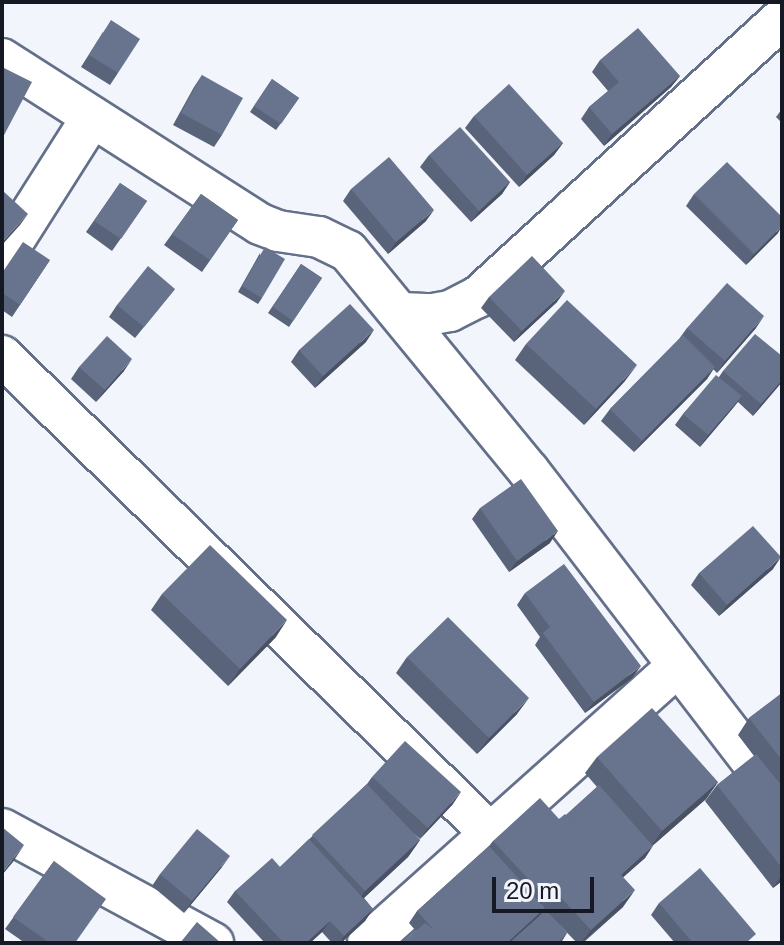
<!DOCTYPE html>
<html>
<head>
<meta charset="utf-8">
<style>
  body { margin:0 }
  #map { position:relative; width:784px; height:945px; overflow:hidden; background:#f2f5fb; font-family:Helvetica,sans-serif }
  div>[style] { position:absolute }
  .roads { filter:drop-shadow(2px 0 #646f8a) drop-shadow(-2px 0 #646f8a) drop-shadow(0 2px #646f8a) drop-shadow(0 -2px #646f8a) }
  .minor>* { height:40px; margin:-20px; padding:0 20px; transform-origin:20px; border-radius:20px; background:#fff }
  .wall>* { inset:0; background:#59647a }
  .shaded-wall>* { inset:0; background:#495163 }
  .building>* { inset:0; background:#68748e }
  span { translate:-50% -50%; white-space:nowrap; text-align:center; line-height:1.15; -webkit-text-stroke:6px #f2f5fb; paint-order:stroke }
  .frame { position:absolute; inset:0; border:4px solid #151924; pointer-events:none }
  .scale { position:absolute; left:492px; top:877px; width:102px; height:36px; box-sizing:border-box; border:4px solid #151924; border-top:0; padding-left:10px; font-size:24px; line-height:28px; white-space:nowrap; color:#151924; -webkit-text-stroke:6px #f2f5fb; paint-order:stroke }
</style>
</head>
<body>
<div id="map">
  <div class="roads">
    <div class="minor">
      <i style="left:2px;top:59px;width:306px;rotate:32.6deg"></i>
      <i style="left:260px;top:224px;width:19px;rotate:21deg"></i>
      <i style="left:278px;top:231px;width:41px;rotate:8.3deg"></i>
      <i style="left:319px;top:237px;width:32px;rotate:26deg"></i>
      <i style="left:348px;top:251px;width:285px;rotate:50.6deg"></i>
      <i style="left:529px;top:471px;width:416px;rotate:52.5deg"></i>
      <i style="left:2px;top:259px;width:168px;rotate:-57.6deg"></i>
      <i style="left:401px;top:313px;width:32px;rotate:2deg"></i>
      <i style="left:433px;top:314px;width:17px;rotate:-10deg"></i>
      <i style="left:450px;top:311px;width:31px;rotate:-27deg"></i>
      <i style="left:478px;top:297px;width:413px;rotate:-42.5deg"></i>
      <i style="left:2px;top:356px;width:682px;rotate:44.35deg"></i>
      <i style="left:2px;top:829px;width:240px;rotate:28.4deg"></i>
      <i style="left:368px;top:943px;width:416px;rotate:-41.8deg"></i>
    </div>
  </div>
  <div class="wall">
    <i style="clip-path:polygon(103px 32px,118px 73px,110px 85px,81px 67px)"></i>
    <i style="clip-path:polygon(600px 60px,680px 76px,671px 87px,604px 146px,581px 119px,589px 107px,608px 91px,592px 72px)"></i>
    <i style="clip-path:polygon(202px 75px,222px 135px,214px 147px,173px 125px,194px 87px)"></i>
    <i style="clip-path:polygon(272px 79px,299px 98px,276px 130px,250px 112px)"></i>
    <i style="clip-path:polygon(782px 109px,782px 123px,776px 117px)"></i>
    <i style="clip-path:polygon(474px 116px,563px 143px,554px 155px,519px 187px,465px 128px)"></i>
    <i style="clip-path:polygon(429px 155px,510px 182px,502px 194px,471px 222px,420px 167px)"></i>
    <i style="clip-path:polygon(120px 183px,147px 201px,112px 251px,86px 232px)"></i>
    <i style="clip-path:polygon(351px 189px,426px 221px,388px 254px,343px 201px)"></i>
    <i style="clip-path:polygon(201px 194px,238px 220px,202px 272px,164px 245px)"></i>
    <i style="clip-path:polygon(694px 194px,778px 233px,746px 265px,686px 206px)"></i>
    <i style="clip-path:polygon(260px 253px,262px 298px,258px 304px,238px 292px)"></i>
    <i style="clip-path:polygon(50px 260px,12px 317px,2px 310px,2px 272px)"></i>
    <i style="clip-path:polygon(301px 264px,322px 278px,289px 327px,268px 313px)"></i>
    <i style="clip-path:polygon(175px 289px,135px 338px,109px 317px,117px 305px)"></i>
    <i style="clip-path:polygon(489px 297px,557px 302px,514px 342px,481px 308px)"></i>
    <i style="clip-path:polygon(687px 328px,756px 328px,717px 373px,713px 369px,707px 379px,634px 452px,601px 421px,610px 409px,679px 339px)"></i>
    <i style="clip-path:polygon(366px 342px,315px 388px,291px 362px,299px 350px)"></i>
    <i style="clip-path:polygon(526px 344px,625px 381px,584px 425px,515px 360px)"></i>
    <i style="clip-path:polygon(782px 356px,782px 382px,753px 416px,738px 402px,700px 447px,675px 425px,683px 414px,719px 377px,723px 371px)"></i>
    <i style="clip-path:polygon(79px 367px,124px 371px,96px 402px,71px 379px)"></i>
    <i style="clip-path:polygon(480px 508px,550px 543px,509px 572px,472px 519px)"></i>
    <i style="clip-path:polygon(773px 569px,719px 616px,691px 585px,699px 573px)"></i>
    <i style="clip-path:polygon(525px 593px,632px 678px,585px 713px,535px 645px,540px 637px,517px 605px)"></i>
    <i style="clip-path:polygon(162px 594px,276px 637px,228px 686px,151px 610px)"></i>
    <i style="clip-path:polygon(407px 657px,517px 714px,477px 754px,396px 673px)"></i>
    <i style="clip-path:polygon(782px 693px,782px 881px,773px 888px,705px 801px,717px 785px,754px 756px,738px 735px,749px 718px)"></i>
    <i style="clip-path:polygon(597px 757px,718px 782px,706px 799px,652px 846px,645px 858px,623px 877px,623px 907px,583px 943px,577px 943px,554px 919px,567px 933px,561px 943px,402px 943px,416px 931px,409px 923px,417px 911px,489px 846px,493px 841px,559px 819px,566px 815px,597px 787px,585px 773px)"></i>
    <i style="clip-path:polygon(372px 777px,453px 804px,420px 839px,412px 832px,420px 840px,408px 857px,364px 898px,373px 909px,365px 921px,341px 943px,332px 943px,322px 932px,310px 943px,265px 943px,227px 902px,235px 891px,280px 867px,367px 784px)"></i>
    <i style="clip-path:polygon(54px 861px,75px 943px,25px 943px,5px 929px)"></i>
    <i style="clip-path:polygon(222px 867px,184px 913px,152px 886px,160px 874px)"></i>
    <i style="clip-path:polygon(659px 903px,750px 943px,675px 943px,651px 915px)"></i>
  </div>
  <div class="shaded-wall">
    <i style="clip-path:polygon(680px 76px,671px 87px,604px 146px,612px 134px)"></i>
    <i style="clip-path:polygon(563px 143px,554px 155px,519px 187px,527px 175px)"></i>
    <i style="clip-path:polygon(510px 182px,502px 194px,471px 222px,479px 211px)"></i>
    <i style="clip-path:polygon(434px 210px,426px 221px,388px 254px,396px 242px)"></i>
    <i style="clip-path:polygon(28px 214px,20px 225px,2px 245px,4px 240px)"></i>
    <i style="clip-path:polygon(782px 226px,778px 233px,746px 265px,754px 254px)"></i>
    <i style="clip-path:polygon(565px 291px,557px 302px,514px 342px,522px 331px)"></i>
    <i style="clip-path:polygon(764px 316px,756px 328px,717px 373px,725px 361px)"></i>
    <i style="clip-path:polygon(374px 330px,366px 342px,315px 388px,323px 376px)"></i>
    <i style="clip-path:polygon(132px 359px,124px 371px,96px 402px,105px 390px)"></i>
    <i style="clip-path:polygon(637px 365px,625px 381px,584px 425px,596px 409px)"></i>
    <i style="clip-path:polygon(715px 367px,707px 379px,634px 452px,642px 441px)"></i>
    <i style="clip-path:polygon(782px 380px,782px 382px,753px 416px,761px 404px)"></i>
    <i style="clip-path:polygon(742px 396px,733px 408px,700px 447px,708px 435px)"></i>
    <i style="clip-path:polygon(558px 531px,550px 543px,509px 572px,517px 561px)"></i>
    <i style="clip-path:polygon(781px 557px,773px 569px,719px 616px,727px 605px)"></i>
    <i style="clip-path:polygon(287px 620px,276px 637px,228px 686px,240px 669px)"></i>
    <i style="clip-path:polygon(641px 666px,632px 678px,585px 713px,594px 702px)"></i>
    <i style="clip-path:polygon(529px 698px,517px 714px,477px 754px,489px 738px)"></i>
    <i style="clip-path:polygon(718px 782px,706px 799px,650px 848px,662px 831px)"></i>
    <i style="clip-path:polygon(461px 792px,453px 804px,420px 839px,428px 828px)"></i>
    <i style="clip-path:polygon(420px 840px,408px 857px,353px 908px,365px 891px)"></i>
    <i style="clip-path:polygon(24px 845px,13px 862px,2px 875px,2px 873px)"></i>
    <i style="clip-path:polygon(653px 846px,645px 858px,610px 889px,618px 877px)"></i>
    <i style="clip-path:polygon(230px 856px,222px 867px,184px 913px,192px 901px)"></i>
    <i style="clip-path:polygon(782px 875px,782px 881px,773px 888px)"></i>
    <i style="clip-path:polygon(552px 888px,541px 904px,532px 912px,544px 896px)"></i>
    <i style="clip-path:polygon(635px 890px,623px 907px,581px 943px,591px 930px)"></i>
    <i style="clip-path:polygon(545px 908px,537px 920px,511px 943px,507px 943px)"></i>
    <i style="clip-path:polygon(373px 909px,365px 921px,341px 943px,340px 943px,344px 936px)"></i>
    <i style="clip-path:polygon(330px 921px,322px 932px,310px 943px,306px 943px)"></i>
  </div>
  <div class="building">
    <i style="clip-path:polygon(111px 20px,140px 39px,118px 73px,89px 55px)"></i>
    <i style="clip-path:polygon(638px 28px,680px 76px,612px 134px,589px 107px,619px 82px,600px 60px)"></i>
    <i style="clip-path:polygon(2px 67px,32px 82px,2px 139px)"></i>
    <i style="clip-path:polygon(202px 75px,243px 98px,222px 135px,181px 113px)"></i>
    <i style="clip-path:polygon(272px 79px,299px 98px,281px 124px,254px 106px)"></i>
    <i style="clip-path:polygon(509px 84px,563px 143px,527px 175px,474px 116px)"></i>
    <i style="clip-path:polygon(460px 127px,510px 182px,479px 211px,429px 155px)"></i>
    <i style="clip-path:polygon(389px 157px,434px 210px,396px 242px,351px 189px)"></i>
    <i style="clip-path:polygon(727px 162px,782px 217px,782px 226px,754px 254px,694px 194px)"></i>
    <i style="clip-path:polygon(120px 183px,147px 201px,121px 239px,94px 221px)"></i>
    <i style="clip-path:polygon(2px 190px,28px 214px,4px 240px,2px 238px)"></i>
    <i style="clip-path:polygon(201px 194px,238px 220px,210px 260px,172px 234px)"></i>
    <i style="clip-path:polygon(23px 242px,50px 260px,20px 305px,2px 293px,2px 273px)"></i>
    <i style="clip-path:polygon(265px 247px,285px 259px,262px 298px,242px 286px)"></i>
    <i style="clip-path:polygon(532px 256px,565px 291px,522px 331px,489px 297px)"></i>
    <i style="clip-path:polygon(301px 264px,322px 278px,293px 321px,273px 307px)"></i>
    <i style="clip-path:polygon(148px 266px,175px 289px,144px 327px,117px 305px)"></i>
    <i style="clip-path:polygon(727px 283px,764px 316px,725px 361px,687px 328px)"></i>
    <i style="clip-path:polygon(567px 300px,637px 365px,596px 409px,526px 344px)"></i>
    <i style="clip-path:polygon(350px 304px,374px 330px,323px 376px,299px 350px)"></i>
    <i style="clip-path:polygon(755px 334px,782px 356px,782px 380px,761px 404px,723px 371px)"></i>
    <i style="clip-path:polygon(683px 335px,715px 367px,642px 441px,610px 409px)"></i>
    <i style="clip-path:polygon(107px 336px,132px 359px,105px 390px,79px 367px)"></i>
    <i style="clip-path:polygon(716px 375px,742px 396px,708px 435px,683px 414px)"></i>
    <i style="clip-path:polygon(521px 479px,558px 531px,517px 561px,480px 508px)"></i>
    <i style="clip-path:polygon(753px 526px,781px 557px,727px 605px,699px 573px)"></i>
    <i style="clip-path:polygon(210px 545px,287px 620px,240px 669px,162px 594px)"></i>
    <i style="clip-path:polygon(564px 564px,641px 666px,594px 702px,543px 633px,550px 627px,525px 593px)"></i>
    <i style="clip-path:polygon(448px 617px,529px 698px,489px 738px,407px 657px)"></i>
    <i style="clip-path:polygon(782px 693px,782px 760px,749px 718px)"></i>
    <i style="clip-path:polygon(652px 708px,718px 782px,662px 831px,597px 757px)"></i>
    <i style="clip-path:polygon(405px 741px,461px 792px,428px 828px,372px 777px)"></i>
    <i style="clip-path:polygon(756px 754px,782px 786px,782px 868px,717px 785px)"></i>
    <i style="clip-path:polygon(367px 784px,420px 840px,365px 891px,312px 835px)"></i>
    <i style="clip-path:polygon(599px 785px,653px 846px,621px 875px,566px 815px)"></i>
    <i style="clip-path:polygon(540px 798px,559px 819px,565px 814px,635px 890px,591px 930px,552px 888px,544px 896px,493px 841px)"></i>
    <i style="clip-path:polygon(2px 827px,24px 845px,2px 873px)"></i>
    <i style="clip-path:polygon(197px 829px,230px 856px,192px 901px,160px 874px)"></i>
    <i style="clip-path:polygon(309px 839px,373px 909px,344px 936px,330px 921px,306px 943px,284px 943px,235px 891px,272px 858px,280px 867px)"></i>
    <i style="clip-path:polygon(489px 846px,545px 908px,507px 943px,402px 943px,425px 923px,434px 930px,417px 911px)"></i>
    <i style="clip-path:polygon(54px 861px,106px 899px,75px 943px,50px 943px,13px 917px)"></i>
    <i style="clip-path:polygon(700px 868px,756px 934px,746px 943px,693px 943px,659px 903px)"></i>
    <i style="clip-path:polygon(546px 910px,567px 933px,557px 943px,509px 943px)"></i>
    <i style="clip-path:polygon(197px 922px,221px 943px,180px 943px)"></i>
  </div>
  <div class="frame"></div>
  <div class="scale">20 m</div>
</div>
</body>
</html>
